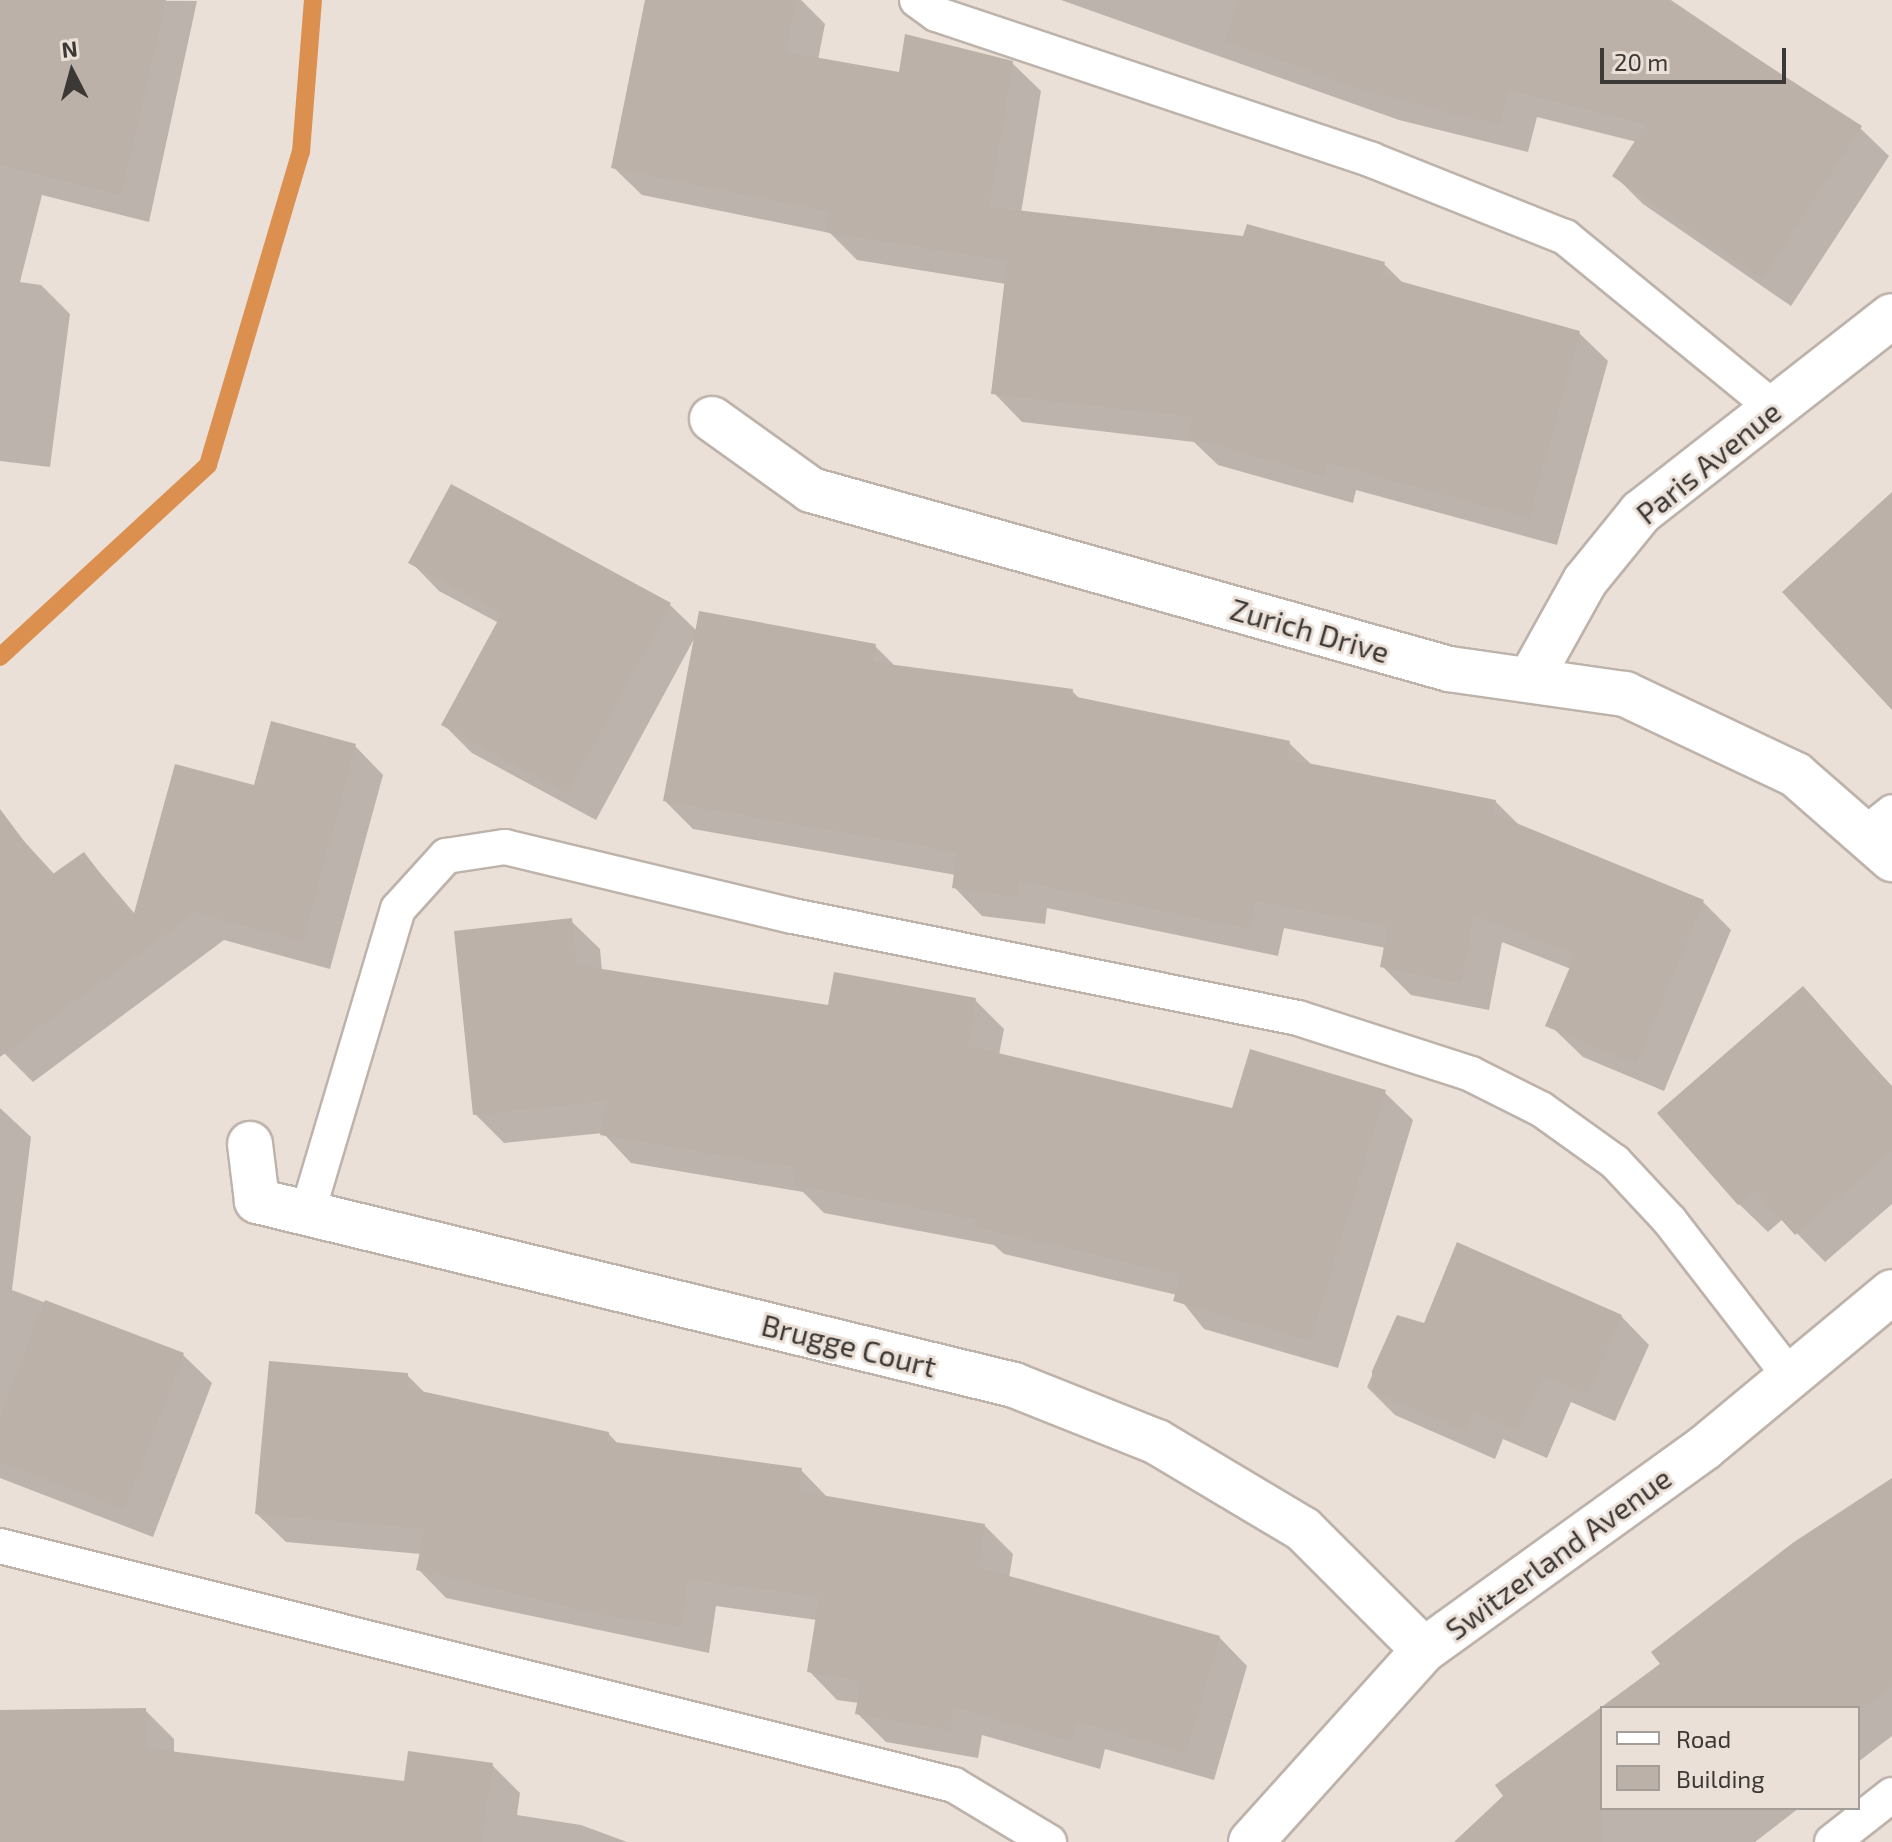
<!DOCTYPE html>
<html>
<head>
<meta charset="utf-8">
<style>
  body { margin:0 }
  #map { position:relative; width:1892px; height:1842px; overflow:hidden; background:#ebe0d8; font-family:"Exo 2",sans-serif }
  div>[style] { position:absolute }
  .shadow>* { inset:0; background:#0003 }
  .stream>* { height:18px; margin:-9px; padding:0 9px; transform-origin:9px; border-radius:9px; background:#db9050 }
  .building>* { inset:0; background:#bbb1a9 }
  .roads { filter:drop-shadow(2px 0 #bdb3ab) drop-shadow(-2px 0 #bdb3ab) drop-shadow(0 2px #bdb3ab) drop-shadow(0 -2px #bdb3ab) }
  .lane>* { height:34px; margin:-17px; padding:0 17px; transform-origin:17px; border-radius:17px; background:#fff }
  .street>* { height:44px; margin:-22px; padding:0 22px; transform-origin:22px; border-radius:22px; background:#fff }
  span { translate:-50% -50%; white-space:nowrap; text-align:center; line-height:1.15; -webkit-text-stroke:6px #ebe0d8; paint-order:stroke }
  .street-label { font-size:30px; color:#3c3835 }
  .legend { position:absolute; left:1600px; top:1706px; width:260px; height:104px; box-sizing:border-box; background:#ebe0d8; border:2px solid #a59d97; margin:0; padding:10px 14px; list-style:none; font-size:24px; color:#3c3835 }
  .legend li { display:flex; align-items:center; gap:16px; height:40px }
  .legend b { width:40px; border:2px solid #a59d97 }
  .north { position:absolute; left:32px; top:32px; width:80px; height:80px; -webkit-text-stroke:6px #ebe0d8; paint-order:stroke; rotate:354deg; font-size:22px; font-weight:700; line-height:32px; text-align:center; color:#3c3835 }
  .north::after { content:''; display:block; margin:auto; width:28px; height:36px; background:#3c3835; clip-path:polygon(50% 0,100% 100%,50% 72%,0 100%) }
  .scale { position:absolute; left:1600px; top:48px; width:186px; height:36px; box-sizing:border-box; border:4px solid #3c3835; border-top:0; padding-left:10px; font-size:24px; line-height:28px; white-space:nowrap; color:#3c3835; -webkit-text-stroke:6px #ebe0d8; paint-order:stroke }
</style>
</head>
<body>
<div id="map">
  <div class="shadow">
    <i style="clip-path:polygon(0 0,197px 1px,149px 222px,42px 195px,20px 282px,41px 285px,70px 314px,50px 467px,0 461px)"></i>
    <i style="clip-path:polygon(647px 0,801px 0,825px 24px,818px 60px,901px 74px,1012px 63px,1041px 91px,1021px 213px,1384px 264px,1405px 285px,1579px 333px,1608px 361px,1557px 545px,1356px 490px,1353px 503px,1218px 465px,1194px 442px,1022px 422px,994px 393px,1006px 284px,857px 260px,830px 233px,642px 195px,613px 167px)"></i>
    <i style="clip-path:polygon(1061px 0,1671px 0,1860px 128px,1889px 156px,1791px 306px,1643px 204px,1615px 176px,1637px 142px,1537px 117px,1528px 152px,1399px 120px)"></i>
    <i style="clip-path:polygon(411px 562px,669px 604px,697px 631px,875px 646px,896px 667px,1072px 691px,1081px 700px,1289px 743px,1313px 766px,1495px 801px,1521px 827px,1703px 902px,1731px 930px,1664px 1091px,1583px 1057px,1554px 1029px,1571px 969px,1502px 942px,1489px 1010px,1411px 995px,1383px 967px,1386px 948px,1284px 928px,1278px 956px,1047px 908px,1045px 924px,982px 916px,954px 887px,956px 875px,693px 829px,665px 801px,694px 639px,596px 820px,472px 753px,444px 725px,499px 623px,439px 591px)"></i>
    <i style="clip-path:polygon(355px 746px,383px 775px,330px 969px,224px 940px,33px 1082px,5px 1054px,0 838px,13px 829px,55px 875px,84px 854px,135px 914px,255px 788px)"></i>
    <i style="clip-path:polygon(571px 921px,600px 949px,602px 971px,829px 1008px,975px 1000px,1004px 1029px,999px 1055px,1233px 1110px,1384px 1092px,1413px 1120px,1338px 1368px,1204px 1329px,1177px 1295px,1004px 1254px,994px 1245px,824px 1213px,803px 1192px,631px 1163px,603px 1133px,504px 1143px,475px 1114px)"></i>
    <i style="clip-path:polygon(1803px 989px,1892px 1086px,1892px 1204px,1825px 1262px,1783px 1219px,1768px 1232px,1739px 1204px)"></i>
    <i style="clip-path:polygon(0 1108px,31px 1137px,12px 1290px,183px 1355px,212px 1383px,153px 1537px,0 1478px)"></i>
    <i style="clip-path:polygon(1621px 1316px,1649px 1345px,1615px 1421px,1571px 1402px,1547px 1458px,1503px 1439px,1495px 1459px,1395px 1415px,1367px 1387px,1398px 1317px,1426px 1326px)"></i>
    <i style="clip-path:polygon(407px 1375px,427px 1395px,608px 1433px,619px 1445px,801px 1470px,829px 1499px,984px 1525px,1013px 1554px,1009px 1578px,1219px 1637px,1247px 1666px,1214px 1780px,1105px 1749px,1100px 1769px,982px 1735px,978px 1758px,886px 1742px,858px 1714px,859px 1703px,837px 1700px,809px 1671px,817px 1620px,716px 1606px,709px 1653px,446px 1598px,418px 1569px,421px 1554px,286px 1542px,257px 1514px)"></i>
    <i style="clip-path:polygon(1892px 1481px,1892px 1736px,1858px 1762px,1858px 1708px,1604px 1708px)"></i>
    <i style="clip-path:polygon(1602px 1709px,1602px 1808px,1799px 1808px,1755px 1842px,1457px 1842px)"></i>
    <i style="clip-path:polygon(145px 1710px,174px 1739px,174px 1753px,406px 1783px,492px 1765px,520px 1793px,517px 1815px,581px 1825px,627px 1842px,0 1842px,0 1712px)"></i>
  </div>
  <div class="stream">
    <i style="left:0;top:657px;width:283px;rotate:-42.7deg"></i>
    <i style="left:208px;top:465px;width:327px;rotate:-73.5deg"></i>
    <i style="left:301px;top:152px;width:152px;rotate:-85.5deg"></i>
  </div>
  <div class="building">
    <i style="clip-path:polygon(0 0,166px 0,121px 195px,0 165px)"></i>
    <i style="clip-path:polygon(645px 0,796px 0,786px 52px,899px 72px,905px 34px,1013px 61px,989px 207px,1243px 236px,1247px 224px,1385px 262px,1381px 276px,1580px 331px,1529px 518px,1328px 463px,1324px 476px,1187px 437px,1193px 417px,991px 394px,1007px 261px,826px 232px,830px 212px,611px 168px)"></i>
    <i style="clip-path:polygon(1239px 0,1666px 0,1862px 126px,1762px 279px,1612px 176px,1646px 124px,1509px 90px,1500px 125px,1369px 92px,1225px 41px)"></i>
    <i style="clip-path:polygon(451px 484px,671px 603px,567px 793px,441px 725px,502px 613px,408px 563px)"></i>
    <i style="clip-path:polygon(1892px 492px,1892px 710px,1782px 592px)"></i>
    <i style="clip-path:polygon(699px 611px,876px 644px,873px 662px,1073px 689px,1072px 696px,1290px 741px,1287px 759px,1496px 800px,1494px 814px,1704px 900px,1636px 1064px,1545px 1026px,1575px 955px,1474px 915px,1461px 983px,1380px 967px,1388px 926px,1256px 901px,1250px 929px,1019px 881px,1017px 897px,952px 888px,957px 852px,663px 801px)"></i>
    <i style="clip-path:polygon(271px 721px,356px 744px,302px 942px,195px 912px,0 1057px,0 809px,50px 876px,84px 852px,133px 917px,175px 764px,254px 785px)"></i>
    <i style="clip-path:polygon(572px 918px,577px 965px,828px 1005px,834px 972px,976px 998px,968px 1046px,1232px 1108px,1250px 1049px,1386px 1090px,1310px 1341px,1173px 1301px,1181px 1275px,973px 1226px,975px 1219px,794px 1185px,797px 1168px,600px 1135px,606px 1101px,473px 1115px,454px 931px)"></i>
    <i style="clip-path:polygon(1803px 986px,1892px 1087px,1892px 1151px,1795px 1235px,1755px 1190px,1738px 1205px,1657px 1113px)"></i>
    <i style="clip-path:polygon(1457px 1242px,1622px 1315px,1587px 1394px,1543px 1375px,1518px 1431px,1474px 1412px,1466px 1432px,1372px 1391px,1372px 1371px,1397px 1315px,1424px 1323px)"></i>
    <i style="clip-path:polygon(45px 1300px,184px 1353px,124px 1509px,0 1462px,0 1417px)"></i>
    <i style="clip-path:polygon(269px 1361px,408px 1373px,407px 1388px,609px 1432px,607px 1441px,802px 1468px,799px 1491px,985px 1524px,978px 1567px,1220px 1636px,1186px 1753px,1077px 1722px,1071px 1741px,954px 1707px,950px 1730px,855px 1714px,861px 1681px,807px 1672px,819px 1597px,688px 1579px,681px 1626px,612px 1617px,416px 1570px,425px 1529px,255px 1514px)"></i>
    <i style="clip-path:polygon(1892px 1478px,1892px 1686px,1863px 1708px,1602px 1708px,1602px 1842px,1454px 1842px,1503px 1796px,1495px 1785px,1660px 1664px,1651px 1652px,1794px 1542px)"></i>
    <i style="clip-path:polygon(146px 1708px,146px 1748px,404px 1781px,408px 1751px,493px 1763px,481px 1842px,0 1842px,0 1710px)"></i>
  </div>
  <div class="roads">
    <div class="lane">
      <i style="left:917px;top:0;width:24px;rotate:36deg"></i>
      <i style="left:936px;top:14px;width:460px;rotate:18.5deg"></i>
      <i style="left:1372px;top:160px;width:208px;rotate:21.8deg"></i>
      <i style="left:1565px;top:237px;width:270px;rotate:39.3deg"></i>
      <i style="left:1864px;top:835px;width:36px;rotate:-39deg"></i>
      <i style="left:307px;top:1214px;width:318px;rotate:-73.4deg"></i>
      <i style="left:398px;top:909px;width:72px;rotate:-47.8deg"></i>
      <i style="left:446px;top:856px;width:60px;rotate:-8.7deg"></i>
      <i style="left:505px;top:847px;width:296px;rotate:13.5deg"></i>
      <i style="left:793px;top:916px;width:515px;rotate:11.42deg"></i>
      <i style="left:1298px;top:1018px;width:182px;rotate:17.9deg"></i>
      <i style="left:1471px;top:1074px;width:78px;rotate:26.6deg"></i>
      <i style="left:1541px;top:1109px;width:91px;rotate:35.6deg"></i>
      <i style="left:1615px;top:1162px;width:81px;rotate:47deg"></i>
      <i style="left:1670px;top:1221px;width:196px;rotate:52.3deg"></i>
      <i style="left:0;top:1546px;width:983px;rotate:14.06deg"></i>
      <i style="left:954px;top:1785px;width:111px;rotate:31deg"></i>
      <i style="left:1832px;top:1842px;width:76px;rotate:-38.1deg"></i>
    </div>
    <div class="street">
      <i style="left:712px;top:419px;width:122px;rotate:35.6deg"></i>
      <i style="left:811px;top:490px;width:663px;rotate:15.67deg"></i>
      <i style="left:1449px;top:669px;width:178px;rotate:8.1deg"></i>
      <i style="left:1625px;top:694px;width:189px;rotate:25.3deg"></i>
      <i style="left:1796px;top:775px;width:128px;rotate:41.2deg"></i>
      <i style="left:1531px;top:678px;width:111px;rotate:-60.9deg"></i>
      <i style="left:1585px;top:581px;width:89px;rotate:-50.9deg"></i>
      <i style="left:1641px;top:512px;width:318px;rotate:-38deg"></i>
      <i style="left:250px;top:1144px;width:57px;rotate:83deg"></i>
      <i style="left:257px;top:1201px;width:779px;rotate:13.66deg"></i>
      <i style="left:1014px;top:1385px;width:154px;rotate:21.7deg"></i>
      <i style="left:1157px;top:1442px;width:170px;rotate:30.8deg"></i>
      <i style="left:1303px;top:1529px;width:171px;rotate:45deg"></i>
      <i style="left:1251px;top:1842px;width:258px;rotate:-48deg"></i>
      <i style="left:1424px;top:1650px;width:345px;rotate:-35.8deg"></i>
      <i style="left:1704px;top:1448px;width:244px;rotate:-39.7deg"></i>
    </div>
  </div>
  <div class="street-label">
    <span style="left:1708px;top:462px;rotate:-39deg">Paris Avenue</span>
    <span style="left:1310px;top:630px;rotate:16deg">Zurich Drive</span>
    <span style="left:849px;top:1345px;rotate:14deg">Brugge Court</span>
    <span style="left:1558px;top:1553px;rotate:-36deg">Switzerland Avenue</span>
  </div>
  <ul class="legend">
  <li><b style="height:10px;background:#fff"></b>Road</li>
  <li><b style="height:22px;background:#bbb1a9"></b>Building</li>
  </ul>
  <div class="north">N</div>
  <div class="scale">20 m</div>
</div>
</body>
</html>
